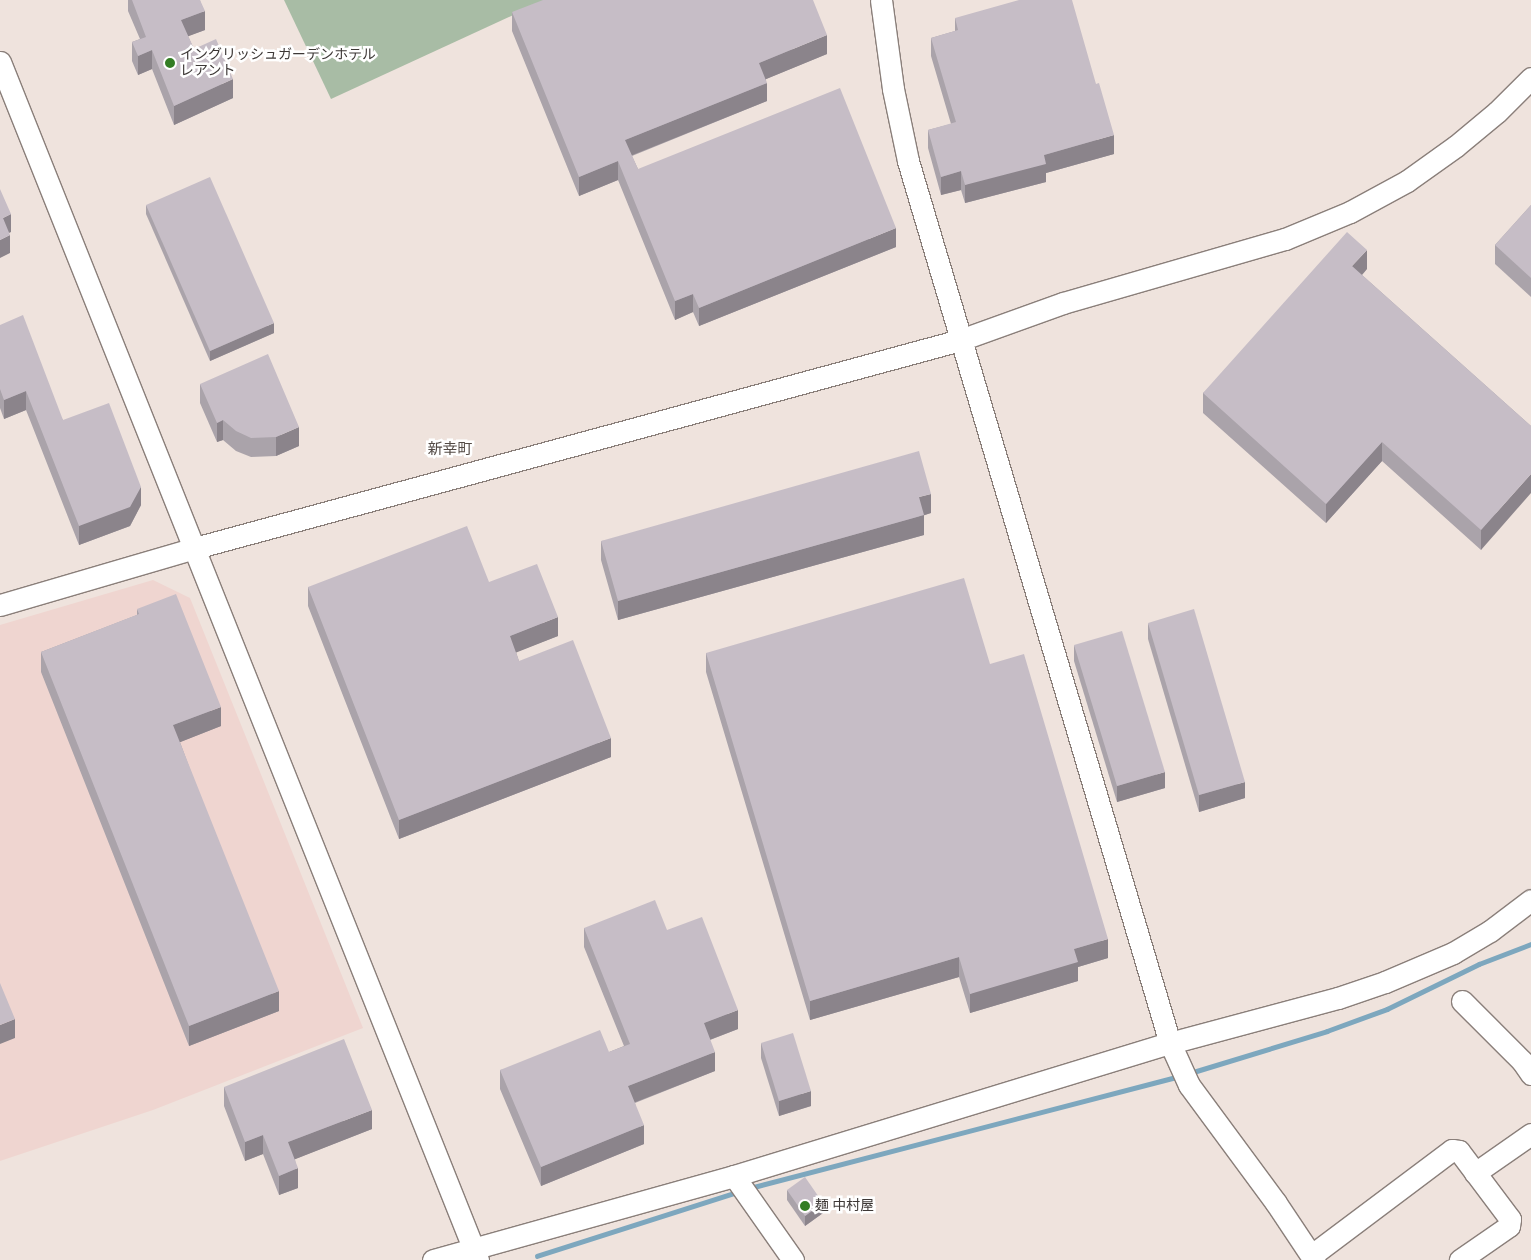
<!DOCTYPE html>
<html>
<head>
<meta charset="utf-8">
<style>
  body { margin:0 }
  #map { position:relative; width:1531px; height:1260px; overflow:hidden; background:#efe3dd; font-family:"Fira Sans Condensed","Noto Sans JP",sans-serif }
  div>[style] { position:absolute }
  .industrial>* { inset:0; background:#efd5d0 }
  .green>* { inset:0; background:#a8bca5 }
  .stream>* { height:4.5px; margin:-2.25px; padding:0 2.25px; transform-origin:2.25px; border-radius:2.25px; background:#7da7be }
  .roads { filter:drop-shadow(1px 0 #8a7f7a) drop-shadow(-1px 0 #8a7f7a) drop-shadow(0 1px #8a7f7a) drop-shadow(0 -1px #8a7f7a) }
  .minor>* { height:21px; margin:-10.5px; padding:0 10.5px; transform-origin:10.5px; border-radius:10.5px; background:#fff }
  .wall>* { inset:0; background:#aaa3aa }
  .shaded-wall>* { inset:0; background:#8b848b }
  .building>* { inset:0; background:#c6bdc6 }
  .dots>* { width:14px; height:14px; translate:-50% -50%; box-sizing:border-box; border:2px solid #fff; border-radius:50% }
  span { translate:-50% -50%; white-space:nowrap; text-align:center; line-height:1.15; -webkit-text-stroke:5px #fff; paint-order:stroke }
  .poi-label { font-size:14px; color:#3d3836 }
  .left { translate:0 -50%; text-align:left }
  .neighbourhood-label { font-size:15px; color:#544b46 }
</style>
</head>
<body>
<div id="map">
  <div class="industrial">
    <i style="clip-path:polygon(153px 580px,190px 598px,363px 1028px,153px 1110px,0 1161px,0 625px)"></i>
  </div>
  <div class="green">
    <i style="clip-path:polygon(284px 0,546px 0,331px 99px)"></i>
  </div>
  <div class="stream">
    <i style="left:1190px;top:1073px;width:143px;rotate:-17deg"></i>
    <i style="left:1327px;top:1031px;width:64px;rotate:-20.1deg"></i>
    <i style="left:1387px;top:1009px;width:102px;rotate:-26.1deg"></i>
    <i style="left:1479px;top:964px;width:56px;rotate:-21deg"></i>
    <i style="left:750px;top:1188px;width:437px;rotate:-14.6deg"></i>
    <i style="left:537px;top:1256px;width:211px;rotate:-17.7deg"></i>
  </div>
  <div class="roads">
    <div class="minor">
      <i style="left:881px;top:0;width:90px;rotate:82.3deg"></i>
      <i style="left:893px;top:89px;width:74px;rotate:78.2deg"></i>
      <i style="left:908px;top:161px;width:920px;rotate:73.46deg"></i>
      <i style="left:1170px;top:1043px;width:46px;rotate:65.7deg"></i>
      <i style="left:1189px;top:1085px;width:147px;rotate:53.6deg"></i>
      <i style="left:1276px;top:1203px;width:69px;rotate:56.3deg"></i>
      <i style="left:0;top:62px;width:1290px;rotate:68.25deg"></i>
      <i style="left:0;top:605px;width:203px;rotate:-16.3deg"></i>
      <i style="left:195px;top:548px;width:793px;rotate:-15.21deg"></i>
      <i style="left:960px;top:340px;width:109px;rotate:-19.8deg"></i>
      <i style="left:1063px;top:303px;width:231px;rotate:-16.1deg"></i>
      <i style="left:1285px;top:239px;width:70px;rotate:-22.6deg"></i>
      <i style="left:1350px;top:212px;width:65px;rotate:-28.5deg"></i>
      <i style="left:1407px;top:181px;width:60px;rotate:-35.5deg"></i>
      <i style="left:1456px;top:146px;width:53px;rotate:-39.7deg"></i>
      <i style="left:1497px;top:112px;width:48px;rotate:-45deg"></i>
      <i style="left:1462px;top:1001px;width:85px;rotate:45deg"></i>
      <i style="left:1522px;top:1061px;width:16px;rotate:55deg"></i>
      <i style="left:1475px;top:1173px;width:68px;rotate:-34.9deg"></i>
      <i style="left:734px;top:1176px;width:103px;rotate:54.9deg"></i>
      <i style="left:1312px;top:1255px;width:175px;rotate:-36.9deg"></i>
      <i style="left:1452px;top:1150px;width:7px;rotate:8deg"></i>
      <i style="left:1459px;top:1151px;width:85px;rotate:53.1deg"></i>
      <i style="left:1510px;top:1219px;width:7px;rotate:98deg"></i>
      <i style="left:1509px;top:1226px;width:60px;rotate:145.2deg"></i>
      <i style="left:433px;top:1260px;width:313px;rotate:-15.6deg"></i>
      <i style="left:734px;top:1176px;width:456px;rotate:-17deg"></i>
      <i style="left:1170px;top:1043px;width:174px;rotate:-15deg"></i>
      <i style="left:1338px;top:998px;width:50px;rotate:-18.8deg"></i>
      <i style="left:1385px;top:982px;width:74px;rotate:-23.1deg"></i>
      <i style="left:1453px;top:953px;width:43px;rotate:-30.7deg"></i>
      <i style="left:1490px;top:931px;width:51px;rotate:-37.1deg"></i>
    </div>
  </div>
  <div class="wall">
    <i style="clip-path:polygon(128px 0,200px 0,205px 30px,188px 36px,194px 49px,233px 98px,174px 125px,152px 69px,138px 75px,132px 61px,132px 42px,140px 39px,128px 11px)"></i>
    <i style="clip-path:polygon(512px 12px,827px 54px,766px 79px,767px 101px,632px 156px,638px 169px,896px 247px,699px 326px,693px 312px,675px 320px,618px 180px,579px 196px,512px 31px)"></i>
    <i style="clip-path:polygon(955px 18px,1114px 154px,1046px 173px,1046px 182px,965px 203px,961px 190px,941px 195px,928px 148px,928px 130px,951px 124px,931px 56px,931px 38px,955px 31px)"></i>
    <i style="clip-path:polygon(146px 205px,274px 333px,210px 361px,146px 214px)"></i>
    <i style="clip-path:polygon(1531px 205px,1531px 297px,1495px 264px,1495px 245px)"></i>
    <i style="clip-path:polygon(1367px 269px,1362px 275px,1531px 426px,1481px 550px,1382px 461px,1326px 523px,1203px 413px,1203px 393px)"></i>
    <i style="clip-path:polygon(0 325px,63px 420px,141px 505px,130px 526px,79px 545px,26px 410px,4px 419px,0 408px)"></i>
    <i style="clip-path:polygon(200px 384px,299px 446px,276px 456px,251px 457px,236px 451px,223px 440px,217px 442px,200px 403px)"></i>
    <i style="clip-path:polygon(931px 513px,924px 515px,924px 535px,618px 620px,601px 560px,601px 541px)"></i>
    <i style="clip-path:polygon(489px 582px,558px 636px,516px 652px,519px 661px,611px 757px,399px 839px,308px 606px,308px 587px)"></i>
    <i style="clip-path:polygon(137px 609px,221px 726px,180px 742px,279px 1011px,189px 1046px,41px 672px,41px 652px,137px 615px)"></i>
    <i style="clip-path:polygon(1148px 623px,1245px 798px,1199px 812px,1148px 639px)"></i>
    <i style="clip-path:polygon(1074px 645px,1165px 788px,1117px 802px,1074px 661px)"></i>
    <i style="clip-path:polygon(706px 653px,990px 664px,1108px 958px,1078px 967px,1078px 981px,970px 1013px,959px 977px,810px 1020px,706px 672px)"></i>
    <i style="clip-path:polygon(584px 928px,667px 930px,738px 1029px,710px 1040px,715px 1071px,635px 1103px,644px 1144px,541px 1186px,500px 1089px,500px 1070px,609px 1052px,624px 1046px,584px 947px)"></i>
    <i style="clip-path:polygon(761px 1043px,811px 1106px,779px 1116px,761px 1058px)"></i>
    <i style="clip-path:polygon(224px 1087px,372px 1129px,295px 1159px,298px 1188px,279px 1195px,263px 1154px,245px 1161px,224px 1106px)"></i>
    <i style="clip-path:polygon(787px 1190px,823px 1213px,805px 1226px,787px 1200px)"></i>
  </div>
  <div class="shaded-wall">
    <i style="clip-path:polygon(205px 11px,205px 30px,181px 39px,181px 20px)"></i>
    <i style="clip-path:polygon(827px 35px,827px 54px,759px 82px,759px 63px)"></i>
    <i style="clip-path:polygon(152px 50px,152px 69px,138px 75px,138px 56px)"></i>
    <i style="clip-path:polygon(233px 79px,233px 98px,174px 125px,174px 106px)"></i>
    <i style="clip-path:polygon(767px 83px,767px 101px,625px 158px,625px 140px)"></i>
    <i style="clip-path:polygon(1114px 135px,1114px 154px,1046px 173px,1046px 182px,965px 203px,965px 185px,1044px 155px)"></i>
    <i style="clip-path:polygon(618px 161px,618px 180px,579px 196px,579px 177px)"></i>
    <i style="clip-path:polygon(961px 171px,961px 190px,941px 195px,941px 177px)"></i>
    <i style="clip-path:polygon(11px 214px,11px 232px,3px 236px,3px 218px)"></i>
    <i style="clip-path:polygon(896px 228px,896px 247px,699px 326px,699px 308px)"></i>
    <i style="clip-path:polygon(10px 235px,10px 253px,0 258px,0 240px)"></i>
    <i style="clip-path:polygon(1367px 250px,1367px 269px,1352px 286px,1352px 266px)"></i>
    <i style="clip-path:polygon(693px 294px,693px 312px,675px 320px,675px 301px)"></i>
    <i style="clip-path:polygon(274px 323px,274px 333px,210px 361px,210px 351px)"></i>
    <i style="clip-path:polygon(26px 391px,26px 410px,4px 419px,4px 400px)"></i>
    <i style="clip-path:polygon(223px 420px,223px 440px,217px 442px,217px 423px)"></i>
    <i style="clip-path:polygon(299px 427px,299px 446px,276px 456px,276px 437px)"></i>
    <i style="clip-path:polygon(1382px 442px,1382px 461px,1326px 523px,1326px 504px)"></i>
    <i style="clip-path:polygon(1531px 474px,1531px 493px,1481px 550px,1481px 530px)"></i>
    <i style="clip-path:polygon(141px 487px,141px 505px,130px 526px,79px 545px,79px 526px)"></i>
    <i style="clip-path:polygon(931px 494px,931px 513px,919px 517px,919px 497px)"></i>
    <i style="clip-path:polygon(924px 515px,924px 535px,618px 620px,618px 601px)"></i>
    <i style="clip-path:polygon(558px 617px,558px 636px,510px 655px,510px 636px)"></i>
    <i style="clip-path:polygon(221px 707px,221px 726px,173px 745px,173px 725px)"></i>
    <i style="clip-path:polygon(611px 738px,611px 757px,399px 839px,399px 820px)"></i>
    <i style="clip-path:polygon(1165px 772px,1165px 788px,1117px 802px,1117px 786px)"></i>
    <i style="clip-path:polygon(1245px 782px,1245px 798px,1199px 812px,1199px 795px)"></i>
    <i style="clip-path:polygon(1108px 939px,1108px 958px,1078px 967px,1078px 981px,970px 1013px,970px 994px,1074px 949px)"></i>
    <i style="clip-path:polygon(959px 957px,959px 977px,810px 1020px,810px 1001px)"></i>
    <i style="clip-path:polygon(279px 991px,279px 1011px,189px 1046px,189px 1026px)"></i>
    <i style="clip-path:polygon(738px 1010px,738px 1029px,704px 1042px,704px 1023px)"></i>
    <i style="clip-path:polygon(15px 1019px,15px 1038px,0 1044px,0 1025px)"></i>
    <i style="clip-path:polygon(715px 1052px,715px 1071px,628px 1105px,628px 1086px)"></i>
    <i style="clip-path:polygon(811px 1091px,811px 1106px,779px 1116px,779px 1101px)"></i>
    <i style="clip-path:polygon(372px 1110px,372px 1129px,288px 1162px,288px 1142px)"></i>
    <i style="clip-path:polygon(644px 1125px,644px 1144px,541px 1186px,541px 1167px)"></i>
    <i style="clip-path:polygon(263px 1135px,263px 1154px,245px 1161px,245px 1142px)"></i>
    <i style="clip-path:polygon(298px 1168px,298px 1188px,279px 1195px,279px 1176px)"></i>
    <i style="clip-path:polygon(823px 1203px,823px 1213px,805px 1226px,805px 1216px)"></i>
  </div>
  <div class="building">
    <i style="clip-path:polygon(132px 0,200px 0,205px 11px,181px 20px,194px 49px,216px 39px,233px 79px,174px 106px,152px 50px,138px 56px,132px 42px,146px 37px)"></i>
    <i style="clip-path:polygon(543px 0,813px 0,827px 35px,759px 63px,767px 83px,625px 140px,638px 169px,840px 88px,896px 228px,699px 308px,693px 294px,675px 301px,618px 161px,579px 177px,512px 12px)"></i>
    <i style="clip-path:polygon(1019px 0,1072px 0,1096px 84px,1099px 83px,1114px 135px,1044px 155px,1046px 164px,965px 185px,961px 171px,941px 177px,928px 130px,956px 122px,931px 38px,958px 30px,955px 18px)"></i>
    <i style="clip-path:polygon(210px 177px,274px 323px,210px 351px,146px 205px)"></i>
    <i style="clip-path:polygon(0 189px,11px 214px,3px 218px,10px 235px,0 240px)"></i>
    <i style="clip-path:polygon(1531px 205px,1531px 278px,1495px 245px)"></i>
    <i style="clip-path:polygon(1347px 232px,1367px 250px,1352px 266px,1531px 426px,1531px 474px,1481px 530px,1382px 442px,1326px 504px,1203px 393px)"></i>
    <i style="clip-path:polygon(23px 315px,63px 420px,109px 403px,141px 487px,130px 507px,79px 526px,26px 391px,4px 400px,0 389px,0 325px)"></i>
    <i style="clip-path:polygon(268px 354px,299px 427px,276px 437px,251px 438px,236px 431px,223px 420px,217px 423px,200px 384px)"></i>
    <i style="clip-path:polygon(919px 451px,931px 494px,919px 497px,924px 515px,618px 601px,601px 541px)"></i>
    <i style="clip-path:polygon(467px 526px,489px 582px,537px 564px,558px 617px,510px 636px,519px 661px,573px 640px,611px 738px,399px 820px,308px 587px)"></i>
    <i style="clip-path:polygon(964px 578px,990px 664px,1024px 654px,1108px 939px,1074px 949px,1078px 962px,970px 994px,959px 957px,810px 1001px,706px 653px)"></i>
    <i style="clip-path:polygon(176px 594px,221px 707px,173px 725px,279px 991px,189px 1026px,41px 652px,139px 614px,137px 609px)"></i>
    <i style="clip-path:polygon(1194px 609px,1245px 782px,1199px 795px,1148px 623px)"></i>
    <i style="clip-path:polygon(1122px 631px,1165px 772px,1117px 786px,1074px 645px)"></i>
    <i style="clip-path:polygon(655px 900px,667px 930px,702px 917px,738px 1010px,704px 1023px,715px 1052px,628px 1086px,644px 1125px,541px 1167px,500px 1070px,600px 1030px,609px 1052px,630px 1044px,584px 928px)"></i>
    <i style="clip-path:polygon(0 983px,15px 1019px,0 1025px)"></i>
    <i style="clip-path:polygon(793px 1033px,811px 1091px,779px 1101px,761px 1043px)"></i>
    <i style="clip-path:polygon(344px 1039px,372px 1110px,288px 1142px,298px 1168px,279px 1176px,263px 1135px,245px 1142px,224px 1087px)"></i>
    <i style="clip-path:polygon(805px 1177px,823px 1203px,805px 1216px,787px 1190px)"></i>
  </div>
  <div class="dots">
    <i style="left:170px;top:63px;background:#337d24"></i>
    <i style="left:805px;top:1206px;background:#337d24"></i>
  </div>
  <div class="poi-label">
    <span class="left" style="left:180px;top:63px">イングリッシュガーデンホテル<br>レアント</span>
    <span class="left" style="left:815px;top:1206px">麺 中村屋</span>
  </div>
  <div class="neighbourhood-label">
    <span style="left:450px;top:450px">新幸町</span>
  </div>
</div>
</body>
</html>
